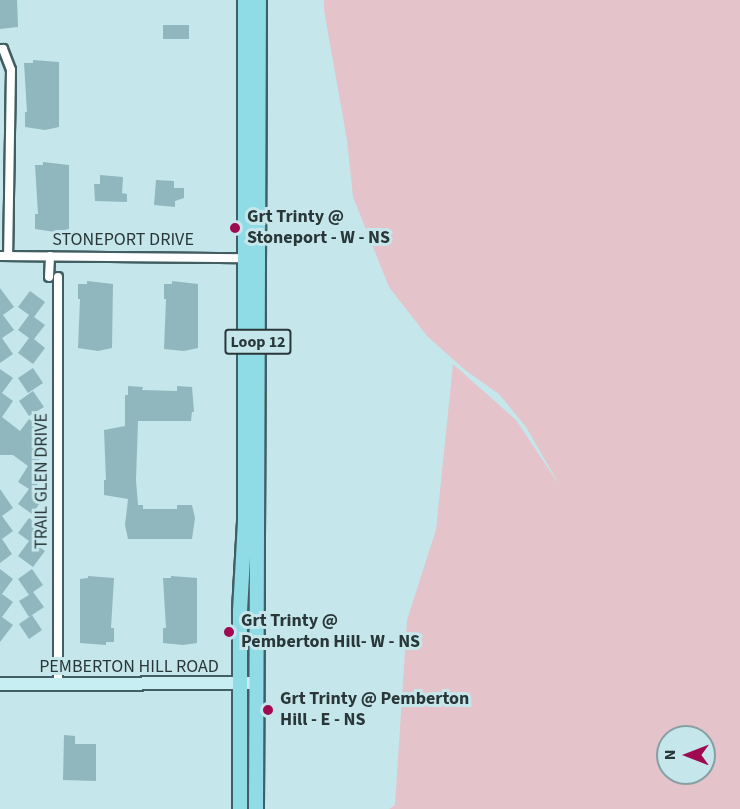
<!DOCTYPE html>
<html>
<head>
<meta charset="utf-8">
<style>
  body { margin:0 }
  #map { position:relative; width:740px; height:809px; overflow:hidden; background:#c5e6eb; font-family:"Source Sans 3",sans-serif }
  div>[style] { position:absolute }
  .green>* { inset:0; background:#e4c3cb }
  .building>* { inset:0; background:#90b7bd }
  .roads { filter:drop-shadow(2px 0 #415e62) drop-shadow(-2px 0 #415e62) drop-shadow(0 2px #415e62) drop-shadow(0 -2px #415e62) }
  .street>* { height:8px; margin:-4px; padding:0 4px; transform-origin:4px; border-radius:4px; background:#fff }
  .secondary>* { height:12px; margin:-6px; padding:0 6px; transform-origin:6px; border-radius:6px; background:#c7eef3 }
  .primary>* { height:14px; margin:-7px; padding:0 7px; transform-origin:7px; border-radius:7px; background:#8fdce6 }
  .dots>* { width:16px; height:16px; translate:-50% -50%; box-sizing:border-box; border:3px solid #c5e6eb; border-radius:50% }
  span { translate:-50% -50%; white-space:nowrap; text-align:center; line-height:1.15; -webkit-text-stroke:6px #c5e6eb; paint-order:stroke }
  .shield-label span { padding:2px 4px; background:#c5e6eb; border:2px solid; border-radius:4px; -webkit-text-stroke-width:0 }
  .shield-label { font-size:16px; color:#2a3739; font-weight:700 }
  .poi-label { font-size:18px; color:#2a3739; font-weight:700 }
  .left { translate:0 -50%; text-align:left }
  .street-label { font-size:18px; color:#2a3739 }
  .north { position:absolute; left:656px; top:725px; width:60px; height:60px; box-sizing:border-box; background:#c5e6eb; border:2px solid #87a0a4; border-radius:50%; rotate:270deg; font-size:16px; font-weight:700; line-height:24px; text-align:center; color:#2a3739 }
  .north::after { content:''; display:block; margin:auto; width:21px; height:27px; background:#a00a50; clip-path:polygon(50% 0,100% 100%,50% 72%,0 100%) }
</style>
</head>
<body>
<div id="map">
  <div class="green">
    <i style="clip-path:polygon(evenodd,324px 0,740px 0,740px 809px,389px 809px,395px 805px,407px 620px,436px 530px,453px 364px,516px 420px,560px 486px,526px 427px,499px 394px,465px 370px,427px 336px,389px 287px,353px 197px,347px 140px,324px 10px,324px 0,668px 737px,704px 737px,704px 773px,668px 773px,668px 737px)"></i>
  </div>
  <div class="building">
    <i style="clip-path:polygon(0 0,17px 0,18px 27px,0 29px)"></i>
    <i style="clip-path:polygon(163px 25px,189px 25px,189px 39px,163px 39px)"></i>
    <i style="clip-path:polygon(33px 60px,59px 62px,59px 127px,45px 130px,25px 127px,25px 112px,27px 112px,24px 63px,33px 63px)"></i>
    <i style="clip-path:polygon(43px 162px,69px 165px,69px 229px,55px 232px,35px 229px,35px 214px,38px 214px,35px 165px,43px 165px)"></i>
    <i style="clip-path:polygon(100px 175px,123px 177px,122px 193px,127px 194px,127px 202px,95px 201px,94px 184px,100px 184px)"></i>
    <i style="clip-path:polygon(156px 180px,174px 181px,174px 188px,184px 188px,184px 198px,175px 201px,175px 207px,154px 205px)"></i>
    <i style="clip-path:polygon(87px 281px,113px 284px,112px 348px,98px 351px,78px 348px,80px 299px,78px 299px,78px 284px,87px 284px)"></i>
    <i style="clip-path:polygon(172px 281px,198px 284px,198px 348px,184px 351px,164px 349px,166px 299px,164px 299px,164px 284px,172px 284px)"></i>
    <i style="clip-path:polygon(0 288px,14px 307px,3px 315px,14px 330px,2px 338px,13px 354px,0 363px)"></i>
    <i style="clip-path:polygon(30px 291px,45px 302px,34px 317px,45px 325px,34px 339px,45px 348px,33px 364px,18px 353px,29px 338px,18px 330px,29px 315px,18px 307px)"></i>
    <i style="clip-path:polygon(33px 368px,43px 383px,28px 393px,18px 378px)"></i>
    <i style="clip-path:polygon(0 369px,13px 378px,2px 393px,13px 401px,2px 417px,20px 431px,29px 419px,45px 430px,33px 446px,44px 453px,33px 468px,43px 476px,33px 491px,43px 499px,32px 514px,18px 504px,29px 489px,18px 482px,28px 466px,13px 455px,0 455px)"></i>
    <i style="clip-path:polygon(128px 386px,143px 387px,142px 390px,177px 391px,177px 386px,192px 387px,194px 412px,192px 412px,191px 421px,138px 421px,136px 480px,138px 505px,143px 505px,143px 509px,177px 509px,177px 505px,192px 505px,195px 518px,192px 539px,128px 539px,125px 525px,128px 499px,104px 495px,104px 480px,106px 480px,104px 430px,125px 426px,125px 395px,128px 395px)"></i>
    <i style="clip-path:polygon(33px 391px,44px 407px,29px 416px,19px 401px)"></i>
    <i style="clip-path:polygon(0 489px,13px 508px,2px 516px,13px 531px,2px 539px,12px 554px,0 563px)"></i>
    <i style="clip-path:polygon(29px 518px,44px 528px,34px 543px,45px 551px,33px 567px,18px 556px,29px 541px,18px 533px)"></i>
    <i style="clip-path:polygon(0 569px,13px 579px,2px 594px,13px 602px,2px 617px,13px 625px,0 642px)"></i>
    <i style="clip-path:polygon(32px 569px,43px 585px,33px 592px,44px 607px,29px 617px,19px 601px,29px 595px,18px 579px)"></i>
    <i style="clip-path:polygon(88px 576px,114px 578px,111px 628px,114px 628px,114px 642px,106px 642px,106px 645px,80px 643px,80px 579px,88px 578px)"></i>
    <i style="clip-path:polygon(171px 576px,197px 578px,197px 643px,183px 645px,163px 643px,163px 628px,166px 628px,163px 578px,171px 578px)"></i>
    <i style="clip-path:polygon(32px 615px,42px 630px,29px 639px,19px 624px)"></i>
    <i style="clip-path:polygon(64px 735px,75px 736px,75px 744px,96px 744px,96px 781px,63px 780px)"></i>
  </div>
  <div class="roads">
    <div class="street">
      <i style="left:0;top:49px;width:3px"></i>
      <i style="left:3px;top:49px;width:22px;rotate:69deg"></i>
      <i style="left:11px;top:70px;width:186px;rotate:90.9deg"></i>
      <i style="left:0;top:256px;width:245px;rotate:0.5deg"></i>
      <i style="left:49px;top:277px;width:21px;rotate:-87deg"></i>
      <i style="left:58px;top:685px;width:408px;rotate:-90deg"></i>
    </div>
    <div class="secondary">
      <i style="left:0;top:684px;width:257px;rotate:-0.2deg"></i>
    </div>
    <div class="primary">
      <i style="left:240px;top:809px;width:198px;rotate:-90deg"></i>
      <i style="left:240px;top:611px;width:89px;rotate:-86.8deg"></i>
      <i style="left:245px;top:522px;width:522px;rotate:-90deg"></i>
      <i style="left:256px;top:809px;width:809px;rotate:-89.79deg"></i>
    </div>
  </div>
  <div class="dots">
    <i style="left:235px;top:228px;background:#a00a50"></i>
    <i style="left:229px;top:632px;background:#a00a50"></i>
    <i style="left:268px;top:710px;background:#a00a50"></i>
  </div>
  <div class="shield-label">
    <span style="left:258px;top:342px">Loop 12</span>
  </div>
  <div class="poi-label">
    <span class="left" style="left:247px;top:228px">Grt Trinty @<br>Stoneport - W - NS</span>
    <span class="left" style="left:241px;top:632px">Grt Trinty @<br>Pemberton Hill- W - NS</span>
    <span class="left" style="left:280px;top:710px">Grt Trinty @ Pemberton<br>Hill - E - NS</span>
  </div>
  <div class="street-label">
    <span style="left:123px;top:240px">STONEPORT DRIVE</span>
    <span style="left:42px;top:481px;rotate:-90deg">TRAIL GLEN DRIVE</span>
    <span style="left:129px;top:667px">PEMBERTON HILL ROAD</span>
  </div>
  <div class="north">N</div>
</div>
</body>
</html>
